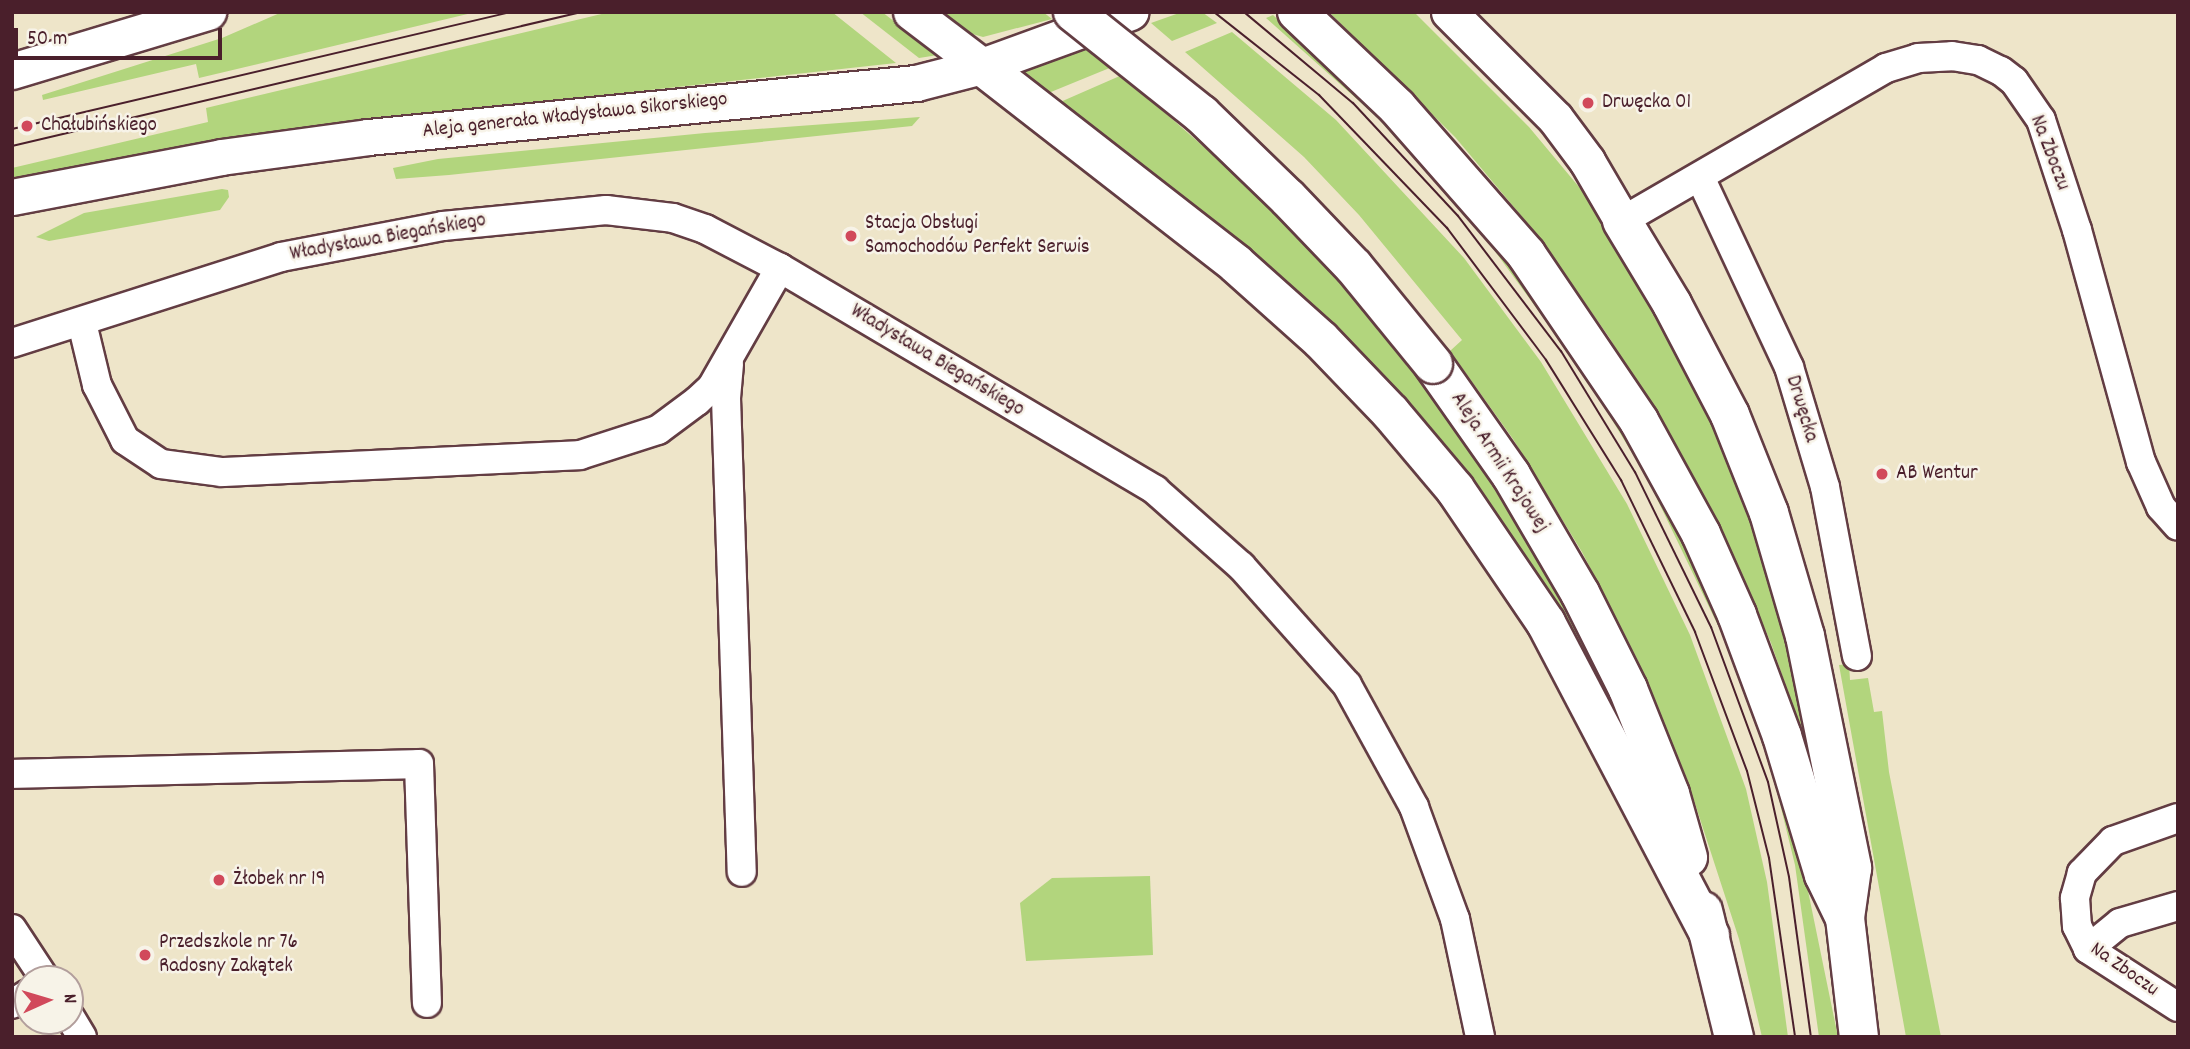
<!DOCTYPE html>
<html>
<head>
<meta charset="utf-8">
<style>
  body { margin:0 }
  #map { position:relative; width:2190px; height:1049px; overflow:hidden; background:#eee5c9; font-family:Dekko,sans-serif }
  div>[style] { position:absolute }
  .green>* { inset:0; background:#b2d57d }
  .roads { filter:drop-shadow(2px 0 #633d43) drop-shadow(-2px 0 #633d43) drop-shadow(0 2px #633d43) drop-shadow(0 -2px #633d43) }
  .minor>* { height:28px; margin:-14px; padding:0 14px; transform-origin:14px; border-radius:14px; background:#fff }
  .tertiary>* { height:35px; margin:-17.5px; padding:0 17.5px; transform-origin:17.5px; border-radius:17.5px; background:#fff }
  .primary>* { height:38px; margin:-19px; padding:0 19px; transform-origin:19px; border-radius:19px; background:#fff }
  .tram>* { height:2px; margin:-1px; padding:0 1px; transform-origin:1px; border-radius:1px; background:#4a1f2b }
  .bridges { filter:drop-shadow(2px 0 #633d43) drop-shadow(-2px 0 #633d43) drop-shadow(0 2px #633d43) drop-shadow(0 -2px #633d43) }
  .primary-bridge>* { height:38px; margin:-19px; padding:0 19px; transform-origin:19px; border-radius:19px; background:#fff }
  .dots>* { width:19px; height:19px; translate:-50% -50%; box-sizing:border-box; border:4px solid #f7f3e8; border-radius:50% }
  span { translate:-50% -50%; white-space:nowrap; text-align:center; line-height:1.15; -webkit-text-stroke:5px #f7f3e8; paint-order:stroke }
  .poi-label { font-size:21px; color:#4a1f2b }
  .left { translate:0 -50%; text-align:left }
  .street-label { font-size:21px; color:#4a1f2b }
  .frame { position:absolute; inset:0; border:14px solid #4a1f2b; pointer-events:none }
  .north { position:absolute; left:14px; top:965px; width:70px; height:70px; box-sizing:border-box; background:#f7f3e8; border:2px solid #b29e9c; border-radius:50%; rotate:86deg; font-size:19px; font-weight:700; line-height:28px; text-align:center; color:#4a1f2b }
  .north::after { content:''; display:block; margin:auto; width:24px; height:32px; background:#d1495b; clip-path:polygon(50% 0,100% 100%,50% 72%,0 100%) }
  .scale { position:absolute; left:14px; top:28px; width:208px; height:32px; box-sizing:border-box; border:4px solid #4a1f2b; border-top:0; padding-left:9px; font-size:21px; line-height:24px; white-space:nowrap; color:#4a1f2b; -webkit-text-stroke:5px #f7f3e8; paint-order:stroke }
</style>
</head>
<body>
<div id="map">
  <div class="green">
    <i style="clip-path:polygon(282px 12px,476px 12px,199px 78px,196px 64px,43px 100px,42px 95px,222px 38px)"></i>
    <i style="clip-path:polygon(610px 12px,832px 12px,896px 63px,313px 127px,12px 181px,12px 168px,208px 122px,206px 108px)"></i>
    <i style="clip-path:polygon(860px 12px,882px 12px,938px 55px,919px 58px)"></i>
    <i style="clip-path:polygon(940px 12px,1043px 12px,1052px 19px,983px 37px,969px 33px)"></i>
    <i style="clip-path:polygon(1182px 12px,1202px 12px,1217px 23px,1172px 41px,1151px 23px)"></i>
    <i style="clip-path:polygon(1329px 12px,1414px 12px,1529px 127px,1589px 199px,1644px 279px,1766px 533px,1813px 764px,1771px 643px,1728px 544px,1609px 337px,1534px 231px,1455px 137px)"></i>
    <i style="clip-path:polygon(1273px 15px,1381px 114px,1468px 212px,1552px 320px,1634px 448px,1693px 560px,1762px 726px,1799px 847px,1838px 1037px,1819px 1037px,1795px 865px,1771px 767px,1724px 638px,1646px 476px,1583px 372px,1486px 239px,1377px 117px,1266px 18px)"></i>
    <i style="clip-path:polygon(1232px 32px,1336px 120px,1464px 258px,1541px 362px,1627px 504px,1690px 635px,1746px 789px,1767px 882px,1788px 1037px,1762px 1037px,1739px 939px,1687px 779px,1637px 659px,1582px 552px,1513px 439px,1450px 351px,1462px 340px,1359px 215px,1304px 157px,1185px 52px)"></i>
    <i style="clip-path:polygon(1084px 44px,1112px 67px,1046px 94px,1015px 68px)"></i>
    <i style="clip-path:polygon(1122px 75px,1262px 198px,1340px 280px,1420px 376px,1545px 566px,1612px 699px,1607px 701px,1515px 541px,1423px 421px,1382px 375px,1274px 272px,1058px 103px)"></i>
    <i style="clip-path:polygon(920px 117px,912px 126px,449px 175px,396px 179px,393px 168px,438px 159px,705px 133px)"></i>
    <i style="clip-path:polygon(222px 189px,228px 190px,229px 197px,220px 210px,49px 241px,36px 237px,84px 213px)"></i>
    <i style="clip-path:polygon(1849px 664px,1850px 680px,1868px 678px,1874px 712px,1882px 711px,1889px 772px,1941px 1037px,1906px 1037px,1839px 665px)"></i>
    <i style="clip-path:polygon(1150px 876px,1153px 955px,1026px 961px,1020px 903px,1052px 878px)"></i>
  </div>
  <div class="roads">
    <div class="minor">
      <i style="left:1700px;top:177px;width:210px;rotate:64.9deg"></i>
      <i style="left:1789px;top:367px;width:125px;rotate:73.3deg"></i>
      <i style="left:1825px;top:487px;width:172px;rotate:79.3deg"></i>
      <i style="left:1622px;top:221px;width:305px;rotate:-30.1deg"></i>
      <i style="left:1886px;top:68px;width:34px;rotate:-17deg"></i>
      <i style="left:1918px;top:58px;width:34px;rotate:-3deg"></i>
      <i style="left:1952px;top:56px;width:26px;rotate:9deg"></i>
      <i style="left:1978px;top:60px;width:25px;rotate:26deg"></i>
      <i style="left:2001px;top:71px;width:16px;rotate:38deg"></i>
      <i style="left:2014px;top:81px;width:47px;rotate:55.3deg"></i>
      <i style="left:2041px;top:120px;width:116px;rotate:71.9deg"></i>
      <i style="left:2077px;top:230px;width:241px;rotate:74.6deg"></i>
      <i style="left:2141px;top:462px;width:49px;rotate:66deg"></i>
      <i style="left:2161px;top:507px;width:25px;rotate:48deg"></i>
      <i style="left:82px;top:323px;width:64px;rotate:76.4deg"></i>
      <i style="left:97px;top:385px;width:62px;rotate:63deg"></i>
      <i style="left:125px;top:440px;width:43px;rotate:33.7deg"></i>
      <i style="left:161px;top:464px;width:62px;rotate:7.5deg"></i>
      <i style="left:222px;top:472px;width:358px;rotate:-2.7deg"></i>
      <i style="left:580px;top:455px;width:82px;rotate:-17.8deg"></i>
      <i style="left:658px;top:430px;width:49px;rotate:-36.6deg"></i>
      <i style="left:697px;top:401px;width:21px;rotate:-43deg"></i>
      <i style="left:712px;top:387px;width:137px;rotate:-60.3deg"></i>
      <i style="left:12px;top:343px;width:282px;rotate:-17.7deg"></i>
      <i style="left:281px;top:257px;width:165px;rotate:-10.8deg"></i>
      <i style="left:443px;top:226px;width:164px;rotate:-5.6deg"></i>
      <i style="left:606px;top:210px;width:67px;rotate:6.8deg"></i>
      <i style="left:673px;top:218px;width:34px;rotate:19deg"></i>
      <i style="left:705px;top:229px;width:85px;rotate:27.5deg"></i>
      <i style="left:780px;top:268px;width:436px;rotate:30.6deg"></i>
      <i style="left:1155px;top:490px;width:115px;rotate:41.5deg"></i>
      <i style="left:1241px;top:566px;width:159px;rotate:48.3deg"></i>
      <i style="left:1347px;top:685px;width:139px;rotate:61.2deg"></i>
      <i style="left:1414px;top:807px;width:119px;rotate:69.9deg"></i>
      <i style="left:1455px;top:919px;width:121px;rotate:78deg"></i>
      <i style="left:729px;top:364px;width:34px;rotate:95deg"></i>
      <i style="left:726px;top:398px;width:474px;rotate:88.1deg"></i>
      <i style="left:12px;top:774px;width:407px;rotate:-1.4deg"></i>
      <i style="left:419px;top:764px;width:239px;rotate:88.1deg"></i>
      <i style="left:2178px;top:818px;width:69px;rotate:160.5deg"></i>
      <i style="left:2113px;top:841px;width:45px;rotate:134.1deg"></i>
      <i style="left:2082px;top:873px;width:26px;rotate:106deg"></i>
      <i style="left:2075px;top:898px;width:28px;rotate:86deg"></i>
      <i style="left:2077px;top:926px;width:25px;rotate:64deg"></i>
      <i style="left:2088px;top:949px;width:107px;rotate:32.8deg"></i>
      <i style="left:12px;top:929px;width:60px;rotate:56.6deg"></i>
      <i style="left:2088px;top:949px;width:41px;rotate:-39.1deg"></i>
      <i style="left:2120px;top:923px;width:60px;rotate:-16.3deg"></i>
      <i style="left:12px;top:1004px;width:19px;rotate:-32deg"></i>
      <i style="left:70px;top:1017px;width:23px;rotate:59deg"></i>
    </div>
    <div class="tertiary">
      <i style="left:911px;top:12px;width:89px;rotate:37.3deg"></i>
      <i style="left:1449px;top:12px;width:150px;rotate:45deg"></i>
      <i style="left:1555px;top:118px;width:54px;rotate:53.3deg"></i>
      <i style="left:1587px;top:161px;width:69px;rotate:59.7deg"></i>
      <i style="left:12px;top:71px;width:205px;rotate:-16.8deg"></i>
      <i style="left:12px;top:197px;width:213px;rotate:-10.8deg"></i>
      <i style="left:221px;top:157px;width:148px;rotate:-7.7deg"></i>
      <i style="left:368px;top:137px;width:551px;rotate:-5.63deg"></i>
      <i style="left:916px;top:83px;width:68px;rotate:-14.4deg"></i>
      <i style="left:982px;top:66px;width:158px;rotate:-20deg"></i>
    </div>
    <div class="primary">
      <i style="left:1297px;top:12px;width:138px;rotate:43.5deg"></i>
      <i style="left:1397px;top:107px;width:196px;rotate:48.7deg"></i>
      <i style="left:1526px;top:254px;width:202px;rotate:55.9deg"></i>
      <i style="left:1639px;top:421px;width:129px;rotate:61.2deg"></i>
      <i style="left:1701px;top:534px;width:89px;rotate:66deg"></i>
      <i style="left:1737px;top:615px;width:129px;rotate:69.6deg"></i>
      <i style="left:1782px;top:736px;width:145px;rotate:73.2deg"></i>
      <i style="left:1824px;top:875px;width:48px;rotate:64deg"></i>
      <i style="left:1845px;top:918px;width:120px;rotate:83.3deg"></i>
      <i style="left:982px;top:66px;width:322px;rotate:37.9deg"></i>
      <i style="left:1236px;top:264px;width:114px;rotate:41.8deg"></i>
      <i style="left:1321px;top:340px;width:101px;rotate:46.2deg"></i>
      <i style="left:1391px;top:413px;width:99px;rotate:49.9deg"></i>
      <i style="left:1455px;top:489px;width:162px;rotate:55.8deg"></i>
      <i style="left:1546px;top:623px;width:353px;rotate:62.3deg"></i>
      <i style="left:1622px;top:221px;width:97px;rotate:58.9deg"></i>
      <i style="left:1672px;top:304px;width:125px;rotate:62.4deg"></i>
      <i style="left:1730px;top:415px;width:105px;rotate:68.3deg"></i>
      <i style="left:1769px;top:513px;width:128px;rotate:73.7deg"></i>
      <i style="left:1805px;top:636px;width:237px;rotate:78.5deg"></i>
      <i style="left:1852px;top:868px;width:50px;rotate:98deg"></i>
      <i style="left:1433px;top:364px;width:136px;rotate:54.9deg"></i>
      <i style="left:1511px;top:475px;width:137px;rotate:59.7deg"></i>
      <i style="left:1580px;top:593px;width:107px;rotate:63.4deg"></i>
      <i style="left:1628px;top:689px;width:113px;rotate:68.2deg"></i>
      <i style="left:1670px;top:794px;width:66px;rotate:74.1deg"></i>
      <i style="left:1703px;top:911px;width:130px;rotate:76.2deg"></i>
    </div>
  </div>
  <div class="tram">
    <i style="left:1214px;top:12px;width:134px;rotate:38.3deg"></i>
    <i style="left:1319px;top:95px;width:185px;rotate:46.1deg"></i>
    <i style="left:1447px;top:228px;width:165px;rotate:53.1deg"></i>
    <i style="left:1546px;top:360px;width:142px;rotate:58deg"></i>
    <i style="left:1621px;top:480px;width:169px;rotate:64deg"></i>
    <i style="left:1695px;top:632px;width:148px;rotate:69.5deg"></i>
    <i style="left:1747px;top:771px;width:90px;rotate:75.8deg"></i>
    <i style="left:1769px;top:858px;width:181px;rotate:81.7deg"></i>
    <i style="left:1244px;top:12px;width:142px;rotate:39.9deg"></i>
    <i style="left:1353px;top:103px;width:154px;rotate:47.1deg"></i>
    <i style="left:1458px;top:216px;width:170px;rotate:52.7deg"></i>
    <i style="left:1561px;top:351px;width:142px;rotate:58.6deg"></i>
    <i style="left:1635px;top:472px;width:173px;rotate:63.9deg"></i>
    <i style="left:1711px;top:627px;width:165px;rotate:69.8deg"></i>
    <i style="left:1768px;top:782px;width:97px;rotate:77.5deg"></i>
    <i style="left:1789px;top:877px;width:162px;rotate:82.2deg"></i>
    <i style="left:12px;top:129px;width:513px;rotate:-13.2deg"></i>
    <i style="left:12px;top:146px;width:585px;rotate:-13.25deg"></i>
  </div>
  <div class="bridges">
    <div class="primary-bridge">
      <i style="left:1073px;top:12px;width:164px;rotate:38.6deg"></i>
      <i style="left:1201px;top:114px;width:121px;rotate:44deg"></i>
      <i style="left:1288px;top:198px;width:95px;rotate:46.3deg"></i>
      <i style="left:1354px;top:267px;width:125px;rotate:50.8deg"></i>
    </div>
  </div>
  <div class="dots">
    <i style="left:1588px;top:103px;background:#d1495b"></i>
    <i style="left:27px;top:126px;background:#d1495b"></i>
    <i style="left:851px;top:236px;background:#d1495b"></i>
    <i style="left:1882px;top:474px;background:#d1495b"></i>
    <i style="left:219px;top:880px;background:#d1495b"></i>
    <i style="left:145px;top:955px;background:#d1495b"></i>
  </div>
  <div class="poi-label">
    <span class="left" style="left:1602px;top:103px">Drwęcka 01</span>
    <span class="left" style="left:41px;top:126px">Chałubińskiego</span>
    <span class="left" style="left:865px;top:236px">Stacja Obsługi<br>Samochodów Perfekt Serwis</span>
    <span class="left" style="left:1896px;top:474px">AB Wentur</span>
    <span class="left" style="left:233px;top:880px">Żłobek nr 19</span>
    <span class="left" style="left:159px;top:955px">Przedszkole nr 76<br>Radosny Zakątek</span>
  </div>
  <div class="street-label">
    <span style="left:575px;top:116px;rotate:-6deg">Aleja generała Władysława Sikorskiego</span>
    <span style="left:2049px;top:153px;rotate:69deg">Na Zboczu</span>
    <span style="left:388px;top:238px;rotate:-10deg">Władysława Biegańskiego</span>
    <span style="left:937px;top:361px;rotate:31deg">Władysława Biegańskiego</span>
    <span style="left:1801px;top:409px;rotate:73deg">Drwęcka</span>
    <span style="left:1499px;top:463px;rotate:57deg">Aleja Armii Krajowej</span>
    <span style="left:2124px;top:970px;rotate:35deg">Na Zboczu</span>
  </div>
  <div class="frame"></div>
  <div class="north">N</div>
  <div class="scale">50 m</div>
</div>
</body>
</html>
